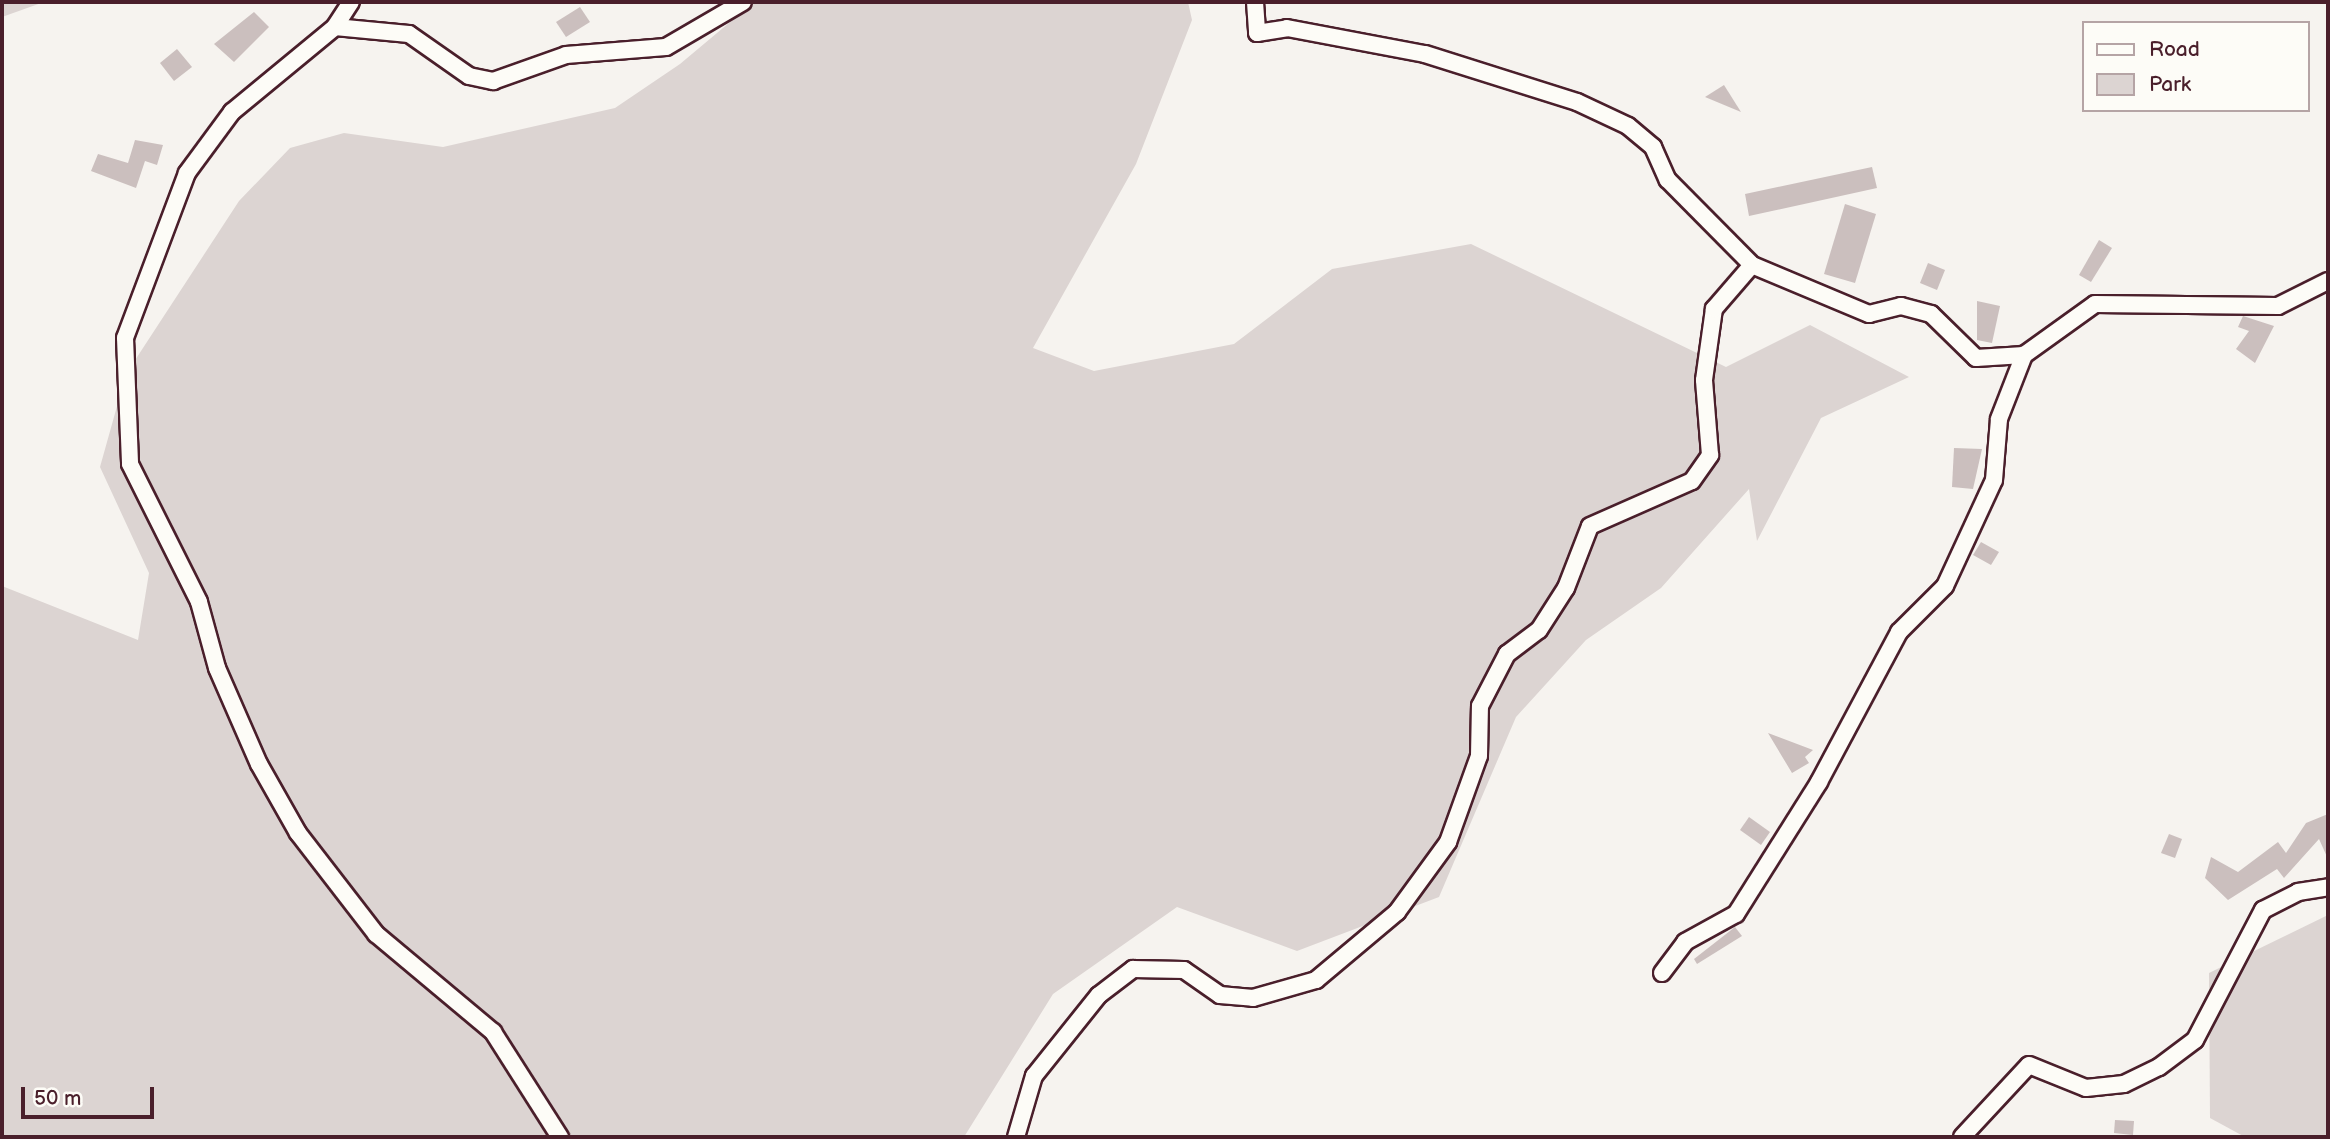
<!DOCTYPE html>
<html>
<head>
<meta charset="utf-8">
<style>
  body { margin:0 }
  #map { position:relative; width:2330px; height:1139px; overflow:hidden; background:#f6f3ef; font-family:"Balsamiq Sans",sans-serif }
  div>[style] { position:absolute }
  .green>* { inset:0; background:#dcd4d2 }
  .building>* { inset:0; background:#cbbfbe }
  .roads { filter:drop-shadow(2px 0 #4a1f2b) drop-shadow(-2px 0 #4a1f2b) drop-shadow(0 2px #4a1f2b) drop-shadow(0 -2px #4a1f2b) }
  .minor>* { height:16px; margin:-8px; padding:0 8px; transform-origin:8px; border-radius:8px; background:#fdfcf7 }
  span { translate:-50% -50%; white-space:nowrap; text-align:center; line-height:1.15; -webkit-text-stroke:5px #fdfcf7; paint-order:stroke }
  .frame { position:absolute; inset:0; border:4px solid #4a1f2b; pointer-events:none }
  .legend { position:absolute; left:2082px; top:21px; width:228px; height:91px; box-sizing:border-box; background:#fdfcf7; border:2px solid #b5a4a5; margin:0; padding:9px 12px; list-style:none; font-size:21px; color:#4a1f2b }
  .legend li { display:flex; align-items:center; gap:14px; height:35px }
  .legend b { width:35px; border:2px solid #b5a4a5 }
  .scale { position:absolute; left:21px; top:1087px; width:133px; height:32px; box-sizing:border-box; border:4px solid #4a1f2b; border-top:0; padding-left:9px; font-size:21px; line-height:24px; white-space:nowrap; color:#4a1f2b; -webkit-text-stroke:5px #fdfcf7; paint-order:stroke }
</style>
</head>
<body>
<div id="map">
  <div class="green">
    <i style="clip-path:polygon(2px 2px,44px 2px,2px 17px)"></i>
    <i style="clip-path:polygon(754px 2px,1188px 2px,1192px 20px,1136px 164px,1033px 348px,1094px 371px,1234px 344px,1332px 269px,1471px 244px,1726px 367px,1810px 325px,1909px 377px,1821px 418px,1757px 541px,1749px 489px,1661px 588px,1586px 640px,1516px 717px,1439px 897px,1297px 951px,1177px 907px,1053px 994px,964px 1137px,2px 1137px,2px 586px,138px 640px,149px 573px,100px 467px,126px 374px,239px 201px,290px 148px,344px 133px,443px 147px,615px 108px,680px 64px)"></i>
    <i style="clip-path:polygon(2328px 915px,2328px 1137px,2245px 1137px,2210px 1118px,2209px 973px)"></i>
  </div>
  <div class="building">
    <i style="clip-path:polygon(580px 7px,590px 22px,566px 37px,556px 22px)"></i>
    <i style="clip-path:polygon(254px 12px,269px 27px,234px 62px,214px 44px)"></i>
    <i style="clip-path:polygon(177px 49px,192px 67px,174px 81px,160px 63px)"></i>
    <i style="clip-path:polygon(1724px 85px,1741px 112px,1705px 97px)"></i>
    <i style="clip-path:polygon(135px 140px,163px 145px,157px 165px,145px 161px,136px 188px,91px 171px,98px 154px,128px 163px)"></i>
    <i style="clip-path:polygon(1872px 167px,1877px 188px,1749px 216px,1745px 194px)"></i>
    <i style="clip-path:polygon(1845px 204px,1876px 214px,1855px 283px,1824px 274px)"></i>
    <i style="clip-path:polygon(2099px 240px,2112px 248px,2091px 282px,2079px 275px)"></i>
    <i style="clip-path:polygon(1928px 263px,1945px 270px,1937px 290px,1920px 283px)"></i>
    <i style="clip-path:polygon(1977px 301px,2000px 306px,1992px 343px,1977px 340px)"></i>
    <i style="clip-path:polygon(2243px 316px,2274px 326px,2255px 363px,2236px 349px,2249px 331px,2238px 327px)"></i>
    <i style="clip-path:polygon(1954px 448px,1982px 449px,1973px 489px,1952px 487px)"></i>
    <i style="clip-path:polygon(1981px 542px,1999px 552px,1991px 565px,1973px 555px)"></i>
    <i style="clip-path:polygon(1768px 733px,1813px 750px,1805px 757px,1809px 763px,1792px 773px)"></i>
    <i style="clip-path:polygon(2328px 814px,2328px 859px,2319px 839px,2284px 878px,2277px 869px,2228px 900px,2205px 878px,2211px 857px,2238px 872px,2278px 842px,2286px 853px,2306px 823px)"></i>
    <i style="clip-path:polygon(1749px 817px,1770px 832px,1761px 845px,1740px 830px)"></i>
    <i style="clip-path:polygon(2169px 834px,2182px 839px,2175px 858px,2161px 853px)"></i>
    <i style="clip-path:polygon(1735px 927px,1742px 936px,1697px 964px,1694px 959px)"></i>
    <i style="clip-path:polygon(2115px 1120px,2134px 1121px,2133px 1135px,2114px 1133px)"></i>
  </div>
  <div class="roads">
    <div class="minor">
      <i style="left:351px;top:2px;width:30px;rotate:123deg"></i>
      <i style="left:335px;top:27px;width:134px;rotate:140.5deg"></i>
      <i style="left:232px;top:112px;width:76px;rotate:126.4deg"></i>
      <i style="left:187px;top:173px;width:176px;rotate:110.6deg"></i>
      <i style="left:125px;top:338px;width:126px;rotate:87.7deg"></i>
      <i style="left:130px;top:464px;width:154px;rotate:63.4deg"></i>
      <i style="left:199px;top:602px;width:68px;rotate:74.7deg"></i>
      <i style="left:217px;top:668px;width:105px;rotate:66.4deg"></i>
      <i style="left:259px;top:764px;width:79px;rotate:60.5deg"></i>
      <i style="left:298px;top:833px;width:128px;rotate:52.3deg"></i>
      <i style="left:376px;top:934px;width:153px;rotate:39.9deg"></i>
      <i style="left:493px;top:1032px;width:125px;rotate:57.5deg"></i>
      <i style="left:1255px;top:2px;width:31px;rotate:86deg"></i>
      <i style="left:1257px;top:33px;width:30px;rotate:-9deg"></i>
      <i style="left:1287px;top:28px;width:140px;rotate:10.7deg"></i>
      <i style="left:1425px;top:54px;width:159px;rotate:17.5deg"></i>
      <i style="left:1577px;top:102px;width:56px;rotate:25.2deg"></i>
      <i style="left:1628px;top:126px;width:33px;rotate:40deg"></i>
      <i style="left:1653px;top:147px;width:36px;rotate:66deg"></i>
      <i style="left:1668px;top:180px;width:120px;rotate:45.3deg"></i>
      <i style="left:1752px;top:265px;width:127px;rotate:22.7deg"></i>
      <i style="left:1869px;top:314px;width:33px;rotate:-14deg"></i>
      <i style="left:1901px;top:306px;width:31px;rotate:15deg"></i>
      <i style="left:1931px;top:314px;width:63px;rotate:44.4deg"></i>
      <i style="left:1976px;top:358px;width:48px;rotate:-3.6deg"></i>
      <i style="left:2024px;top:355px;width:87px;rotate:-35.7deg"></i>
      <i style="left:2095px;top:304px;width:183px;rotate:0.6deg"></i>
      <i style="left:2278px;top:306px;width:56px;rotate:-26.6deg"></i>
      <i style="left:335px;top:27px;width:74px;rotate:5.4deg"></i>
      <i style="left:409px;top:34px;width:73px;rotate:35deg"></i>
      <i style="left:469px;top:76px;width:25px;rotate:12deg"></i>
      <i style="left:493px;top:81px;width:77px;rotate:-19.6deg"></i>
      <i style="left:566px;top:55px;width:100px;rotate:-4.6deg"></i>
      <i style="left:666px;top:47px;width:89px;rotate:-30.3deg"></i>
      <i style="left:1662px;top:973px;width:39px;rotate:-53deg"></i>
      <i style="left:1685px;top:942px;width:58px;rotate:-28.8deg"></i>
      <i style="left:1736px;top:914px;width:156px;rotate:-57.8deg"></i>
      <i style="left:1819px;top:782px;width:170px;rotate:-61.9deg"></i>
      <i style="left:1899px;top:632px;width:65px;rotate:-45deg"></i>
      <i style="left:1945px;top:586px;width:117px;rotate:-65.2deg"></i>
      <i style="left:1994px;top:480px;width:61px;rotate:-85.3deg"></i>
      <i style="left:1999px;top:419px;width:69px;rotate:-68.7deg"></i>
      <i style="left:1016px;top:1137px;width:64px;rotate:-73.6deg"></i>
      <i style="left:1034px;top:1076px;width:104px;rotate:-51.3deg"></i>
      <i style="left:1099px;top:995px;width:43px;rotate:-37.4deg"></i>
      <i style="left:1133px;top:969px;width:51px;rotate:1.1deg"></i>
      <i style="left:1184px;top:970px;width:44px;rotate:34.8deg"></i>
      <i style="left:1220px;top:995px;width:33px;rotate:5deg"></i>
      <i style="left:1253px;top:998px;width:66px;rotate:-15.9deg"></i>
      <i style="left:1316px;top:980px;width:106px;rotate:-40deg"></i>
      <i style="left:1397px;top:912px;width:87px;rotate:-53.9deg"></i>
      <i style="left:1448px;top:842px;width:91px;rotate:-70.2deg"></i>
      <i style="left:1479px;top:756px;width:50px;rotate:-88.9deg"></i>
      <i style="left:1480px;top:706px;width:59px;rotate:-62.6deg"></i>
      <i style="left:1507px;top:654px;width:40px;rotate:-37deg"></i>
      <i style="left:1539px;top:630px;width:50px;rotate:-57.3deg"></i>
      <i style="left:1566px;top:588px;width:66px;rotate:-68.8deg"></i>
      <i style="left:1590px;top:526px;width:111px;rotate:-23.8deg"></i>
      <i style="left:1692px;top:481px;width:32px;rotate:-55deg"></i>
      <i style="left:1710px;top:455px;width:75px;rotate:-94.6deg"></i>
      <i style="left:1704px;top:380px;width:72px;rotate:-82deg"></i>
      <i style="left:1714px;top:309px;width:58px;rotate:-49.2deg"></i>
      <i style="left:1962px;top:1137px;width:98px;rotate:-47.1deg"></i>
      <i style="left:2029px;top:1065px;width:61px;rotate:22deg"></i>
      <i style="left:2086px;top:1088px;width:38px;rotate:-6deg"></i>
      <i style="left:2124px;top:1084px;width:39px;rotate:-26deg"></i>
      <i style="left:2159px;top:1067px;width:45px;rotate:-36.9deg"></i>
      <i style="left:2195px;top:1040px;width:147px;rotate:-62.4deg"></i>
      <i style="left:2263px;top:910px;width:39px;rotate:-27deg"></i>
      <i style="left:2298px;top:892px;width:30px;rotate:-9deg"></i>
    </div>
  </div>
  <div class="frame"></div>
  <ul class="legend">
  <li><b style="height:9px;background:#fdfcf7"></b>Road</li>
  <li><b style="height:19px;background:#dcd4d2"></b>Park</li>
  </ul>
  <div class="scale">50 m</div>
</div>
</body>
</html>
